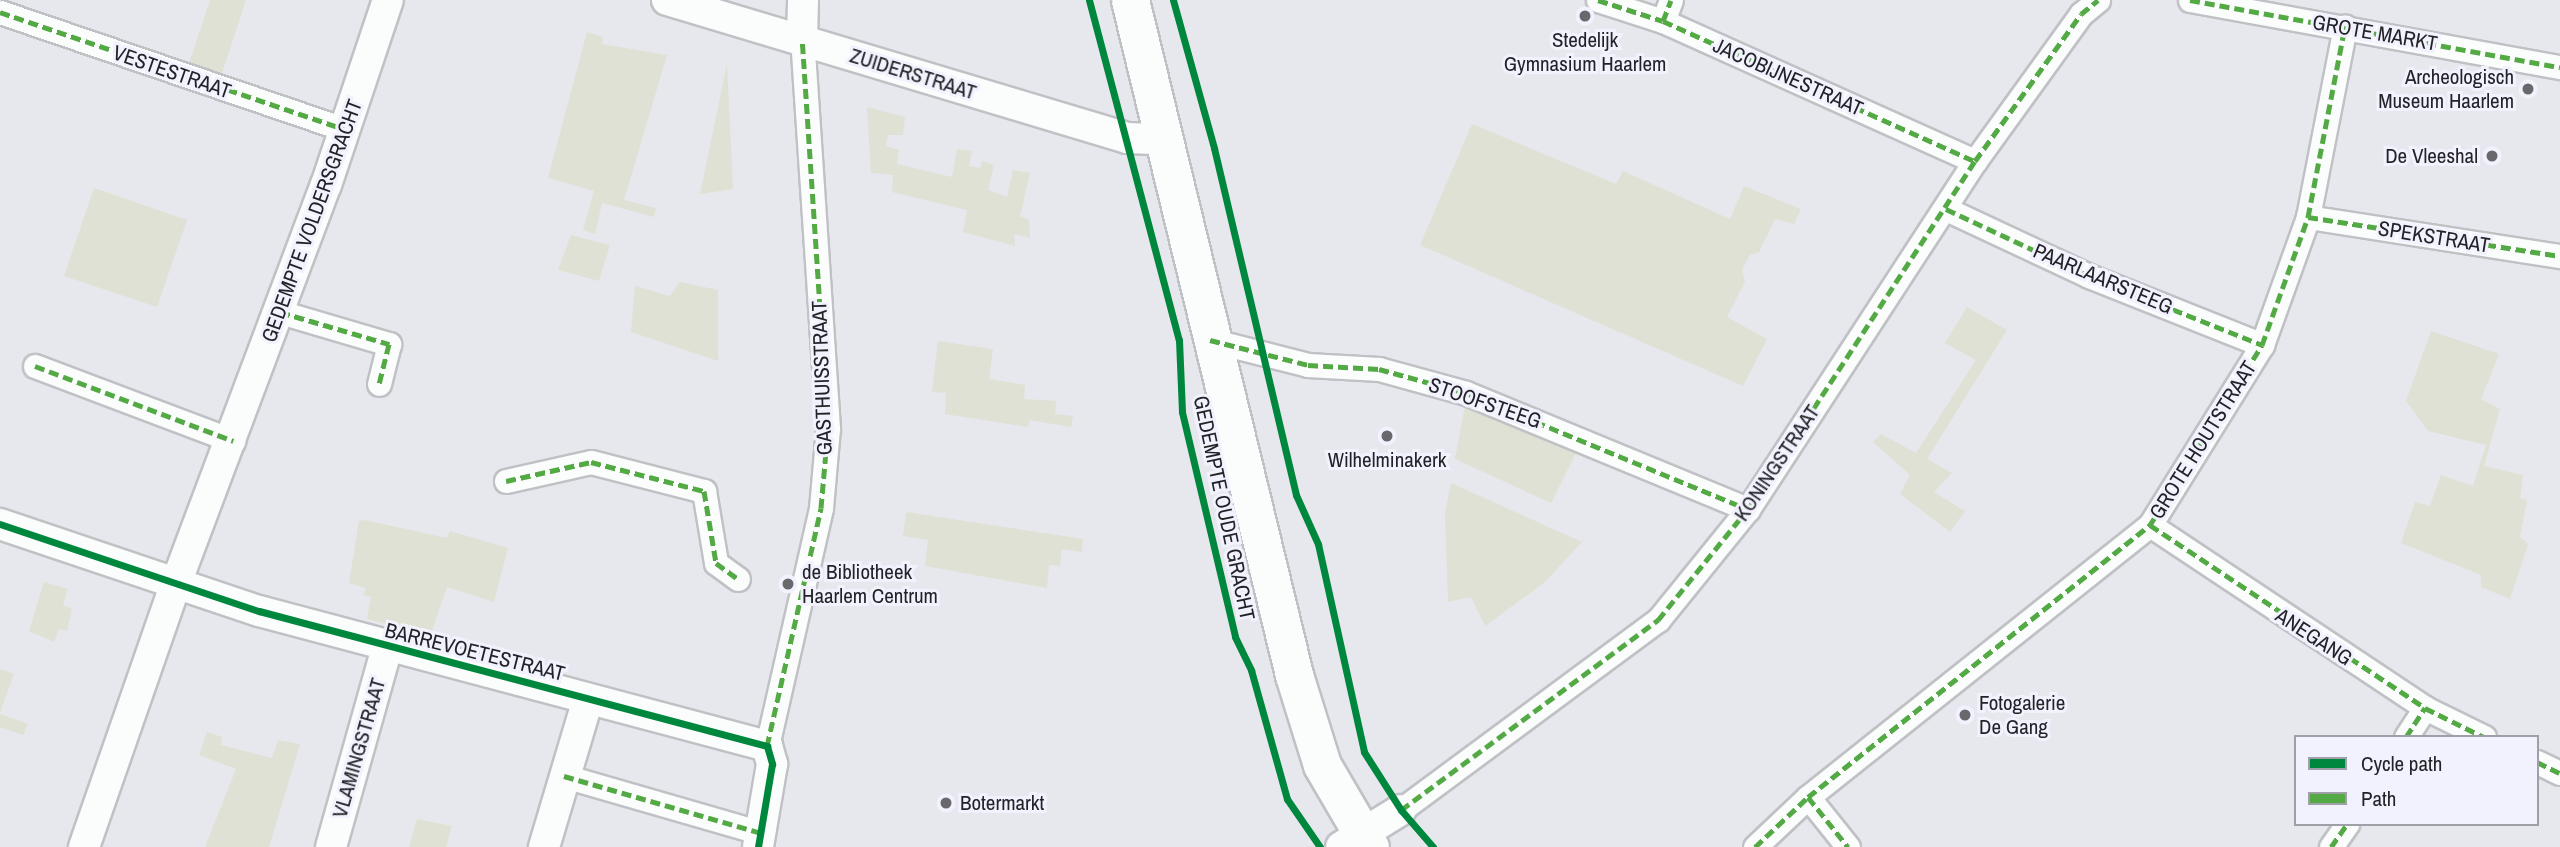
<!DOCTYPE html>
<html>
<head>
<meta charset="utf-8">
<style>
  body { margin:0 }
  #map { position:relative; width:2560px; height:847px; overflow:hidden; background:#e7e8ee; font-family:"Archivo Narrow",sans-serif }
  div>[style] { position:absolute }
  .green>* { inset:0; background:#dee1d3 }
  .roads { filter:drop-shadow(2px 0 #c0c1c5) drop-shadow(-2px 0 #c0c1c5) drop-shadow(0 2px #c0c1c5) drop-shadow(0 -2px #c0c1c5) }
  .pedestrian>* { height:23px; margin:-11.5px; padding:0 11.5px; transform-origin:11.5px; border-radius:11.5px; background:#fbfcfc }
  .minor>* { height:30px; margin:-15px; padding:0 15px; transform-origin:15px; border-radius:15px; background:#fbfcfc }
  .tertiary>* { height:37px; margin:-18.5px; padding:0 18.5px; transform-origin:18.5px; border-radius:18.5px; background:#fbfcfc }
  .quiet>* { height:5px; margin-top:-2.5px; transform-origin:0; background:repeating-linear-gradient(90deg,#53aa44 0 10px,transparent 0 15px) }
  .cycleway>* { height:7px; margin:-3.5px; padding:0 3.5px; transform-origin:3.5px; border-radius:3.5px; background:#00873e }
  .dots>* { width:19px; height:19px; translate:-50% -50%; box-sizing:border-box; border:4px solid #f2f2fe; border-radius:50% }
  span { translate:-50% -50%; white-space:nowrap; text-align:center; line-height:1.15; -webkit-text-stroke:6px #f2f2fe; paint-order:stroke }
  .street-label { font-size:21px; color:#232327 }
  .poi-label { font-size:21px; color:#232327 }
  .right { translate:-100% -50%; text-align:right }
  .left { translate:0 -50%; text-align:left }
  .legend { position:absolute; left:2294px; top:735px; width:245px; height:91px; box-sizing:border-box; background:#f2f2fe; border:2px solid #9f9fa8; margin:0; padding:9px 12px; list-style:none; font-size:21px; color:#232327 }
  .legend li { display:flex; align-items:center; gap:14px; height:35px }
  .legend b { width:35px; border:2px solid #9f9fa8 }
</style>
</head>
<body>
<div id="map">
  <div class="green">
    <i style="clip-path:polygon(210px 0,246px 0,221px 76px,188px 66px)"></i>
    <i style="clip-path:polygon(587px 32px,603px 37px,602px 44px,667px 55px,624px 200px,656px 208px,654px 217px,602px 203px,595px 234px,583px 230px,594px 191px,548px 178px)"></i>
    <i style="clip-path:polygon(727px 64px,733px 189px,700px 194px)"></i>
    <i style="clip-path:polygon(867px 107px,905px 117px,903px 135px,888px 135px,886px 146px,899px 150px,897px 164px,952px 177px,957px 149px,972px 151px,969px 166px,980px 168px,982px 161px,994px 165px,988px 190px,1007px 197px,1013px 170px,1030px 173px,1020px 216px,1029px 220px,1030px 238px,1014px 234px,1015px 246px,963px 232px,967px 210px,892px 192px,893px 175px,871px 173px)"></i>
    <i style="clip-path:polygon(1472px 124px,1616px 184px,1623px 171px,1730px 219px,1744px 186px,1801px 209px,1794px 224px,1775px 219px,1759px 252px,1750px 255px,1742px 270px,1745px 281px,1727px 317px,1767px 339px,1743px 386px,1420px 245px)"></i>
    <i style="clip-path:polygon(94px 188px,187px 220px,157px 307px,64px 276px)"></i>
    <i style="clip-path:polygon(571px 235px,610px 245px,599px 281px,558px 270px)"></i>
    <i style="clip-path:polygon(680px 282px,718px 290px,718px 361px,631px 332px,635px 286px,670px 296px)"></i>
    <i style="clip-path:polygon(1967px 307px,2007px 330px,1927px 459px,1952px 473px,1934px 492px,1965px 511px,1950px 532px,1900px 494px,1910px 475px,1873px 442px,1881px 434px,1916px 453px,1976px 360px,1945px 343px)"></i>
    <i style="clip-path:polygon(2431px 331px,2499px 354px,2481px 399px,2500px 409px,2484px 466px,2523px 475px,2520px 498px,2527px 500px,2520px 537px,2528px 544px,2510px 599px,2481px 587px,2481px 575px,2401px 543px,2415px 502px,2430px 506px,2441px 475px,2473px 486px,2486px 445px,2428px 431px,2406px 401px)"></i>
    <i style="clip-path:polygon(938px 341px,993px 349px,989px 379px,1025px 385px,1024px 399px,1056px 401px,1055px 414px,1073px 416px,1071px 427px,1029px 420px,1028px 427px,945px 414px,946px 393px,932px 392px)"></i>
    <i style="clip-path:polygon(1465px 406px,1580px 445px,1551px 503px,1455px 459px)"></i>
    <i style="clip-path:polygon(1451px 483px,1582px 542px,1544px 583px,1485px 626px,1471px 597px,1448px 602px,1445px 514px)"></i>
    <i style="clip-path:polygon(906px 512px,1083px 539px,1082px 552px,1062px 549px,1060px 566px,1049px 565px,1047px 588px,925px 566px,928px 540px,903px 536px)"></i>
    <i style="clip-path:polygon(365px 520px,447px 538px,450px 531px,508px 548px,494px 602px,447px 587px,430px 636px,367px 619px,371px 597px,364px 595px,365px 588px,349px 583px,359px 521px)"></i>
    <i style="clip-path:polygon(44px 582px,68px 589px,63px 605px,72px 609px,67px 631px,59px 629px,54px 642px,29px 631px)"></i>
    <i style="clip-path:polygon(0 669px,14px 674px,0 713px)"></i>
    <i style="clip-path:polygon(0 714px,28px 724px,23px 735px,0 727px)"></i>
    <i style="clip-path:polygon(207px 732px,222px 737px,221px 745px,272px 758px,278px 740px,300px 744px,269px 847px,205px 847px,236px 769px,199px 755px)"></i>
    <i style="clip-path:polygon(417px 819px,452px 826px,446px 847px,409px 847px)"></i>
  </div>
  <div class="roads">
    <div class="pedestrian">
      <i style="left:1598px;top:0;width:68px;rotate:17.9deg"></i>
      <i style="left:1663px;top:21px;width:342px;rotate:24.2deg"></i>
      <i style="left:2190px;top:0;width:376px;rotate:10.3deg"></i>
      <i style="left:0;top:12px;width:363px;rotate:18.8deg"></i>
      <i style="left:1663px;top:21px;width:22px;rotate:-69deg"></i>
      <i style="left:1946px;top:209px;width:158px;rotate:25.1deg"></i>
      <i style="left:2089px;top:276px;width:186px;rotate:21.7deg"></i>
      <i style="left:2308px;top:217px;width:255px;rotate:8.8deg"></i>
      <i style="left:280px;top:312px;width:114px;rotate:16.4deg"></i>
      <i style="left:389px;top:344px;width:41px;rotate:104deg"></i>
      <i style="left:1210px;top:340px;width:101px;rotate:14.3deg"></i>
      <i style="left:1308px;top:365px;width:71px;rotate:3.2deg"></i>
      <i style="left:1379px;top:369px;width:90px;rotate:15.4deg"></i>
      <i style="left:1466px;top:393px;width:305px;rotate:22.4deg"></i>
      <i style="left:35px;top:366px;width:212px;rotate:20.7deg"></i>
      <i style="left:506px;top:481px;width:87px;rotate:-12.6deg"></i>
      <i style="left:591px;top:462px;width:117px;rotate:14.4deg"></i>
      <i style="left:704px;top:491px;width:73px;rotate:80.5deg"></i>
      <i style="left:716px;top:563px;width:27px;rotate:36deg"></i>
      <i style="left:2150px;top:525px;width:330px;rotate:33.6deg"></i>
      <i style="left:2425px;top:708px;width:66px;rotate:26.2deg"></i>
      <i style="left:2406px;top:737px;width:35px;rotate:-57deg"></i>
      <i style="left:767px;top:746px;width:244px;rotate:-77.2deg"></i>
      <i style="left:821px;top:508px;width:80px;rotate:-85deg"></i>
      <i style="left:828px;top:428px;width:388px;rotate:-93.8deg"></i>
      <i style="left:2537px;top:762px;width:25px;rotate:26deg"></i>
      <i style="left:564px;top:776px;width:205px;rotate:16.1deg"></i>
      <i style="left:1808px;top:797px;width:64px;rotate:51.3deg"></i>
      <i style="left:1401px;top:810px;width:320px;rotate:-36.5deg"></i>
      <i style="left:1658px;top:620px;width:143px;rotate:-51deg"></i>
      <i style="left:1748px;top:509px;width:415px;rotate:-56.9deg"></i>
      <i style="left:1975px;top:161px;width:181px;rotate:-54.2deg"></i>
      <i style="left:2081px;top:14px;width:22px;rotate:-39deg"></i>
      <i style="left:1755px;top:847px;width:73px;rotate:-43.3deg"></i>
      <i style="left:1808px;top:797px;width:437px;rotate:-38.5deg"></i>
      <i style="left:2150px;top:525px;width:212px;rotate:-58.1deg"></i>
      <i style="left:2262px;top:345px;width:136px;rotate:-70.2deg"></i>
      <i style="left:2308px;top:217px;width:194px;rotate:-79deg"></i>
      <i style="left:2331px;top:847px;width:28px;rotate:-55deg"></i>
    </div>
    <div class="minor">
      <i style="left:667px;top:0;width:480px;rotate:16.7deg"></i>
      <i style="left:1127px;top:138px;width:33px;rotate:2deg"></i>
      <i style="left:802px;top:41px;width:41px;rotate:-88.6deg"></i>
      <i style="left:0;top:524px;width:273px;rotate:18.6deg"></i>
      <i style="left:259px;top:611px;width:526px;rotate:14.88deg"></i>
      <i style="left:767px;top:746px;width:19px;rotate:74deg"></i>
      <i style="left:772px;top:764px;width:84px;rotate:99.6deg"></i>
      <i style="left:84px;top:847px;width:276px;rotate:-70.8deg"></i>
      <i style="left:175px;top:586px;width:428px;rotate:-69.4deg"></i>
      <i style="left:326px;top:185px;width:195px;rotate:-71.5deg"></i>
      <i style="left:331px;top:847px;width:207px;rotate:-74.3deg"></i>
      <i style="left:544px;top:847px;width:154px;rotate:-73.4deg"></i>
      <i style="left:1341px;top:847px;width:70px;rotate:-31.7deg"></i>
    </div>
    <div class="tertiary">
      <i style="left:1130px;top:0;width:695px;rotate:76.34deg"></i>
      <i style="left:1294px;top:675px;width:94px;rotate:72.7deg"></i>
      <i style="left:1322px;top:765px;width:95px;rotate:59.7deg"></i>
    </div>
  </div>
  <div class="quiet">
    <i style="left:1598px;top:0;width:68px;rotate:17.9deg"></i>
    <i style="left:1663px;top:21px;width:342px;rotate:24.2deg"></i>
    <i style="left:2190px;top:0;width:376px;rotate:10.3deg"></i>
    <i style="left:0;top:12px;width:363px;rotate:18.8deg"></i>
    <i style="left:1663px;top:21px;width:22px;rotate:-69deg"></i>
    <i style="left:1946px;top:209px;width:158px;rotate:25.1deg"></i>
    <i style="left:2089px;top:276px;width:186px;rotate:21.7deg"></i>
    <i style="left:2308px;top:217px;width:255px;rotate:8.8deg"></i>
    <i style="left:280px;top:312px;width:114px;rotate:16.4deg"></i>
    <i style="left:389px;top:344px;width:41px;rotate:104deg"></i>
    <i style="left:1210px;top:340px;width:101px;rotate:14.3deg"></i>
    <i style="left:1308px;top:365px;width:71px;rotate:3.2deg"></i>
    <i style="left:1379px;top:369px;width:90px;rotate:15.4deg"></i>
    <i style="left:1466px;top:393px;width:305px;rotate:22.4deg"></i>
    <i style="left:35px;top:366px;width:212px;rotate:20.7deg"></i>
    <i style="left:506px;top:481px;width:87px;rotate:-12.6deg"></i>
    <i style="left:591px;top:462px;width:117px;rotate:14.4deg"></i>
    <i style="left:704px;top:491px;width:73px;rotate:80.5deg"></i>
    <i style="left:716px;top:563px;width:27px;rotate:36deg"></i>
    <i style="left:2150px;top:525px;width:330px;rotate:33.6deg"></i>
    <i style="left:2425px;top:708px;width:66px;rotate:26.2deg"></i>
    <i style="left:2406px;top:737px;width:35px;rotate:-57deg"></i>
    <i style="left:767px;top:746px;width:244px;rotate:-77.2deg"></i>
    <i style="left:821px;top:508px;width:80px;rotate:-85deg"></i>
    <i style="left:828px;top:428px;width:388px;rotate:-93.8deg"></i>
    <i style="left:2537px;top:762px;width:25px;rotate:26deg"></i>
    <i style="left:564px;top:776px;width:205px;rotate:16.1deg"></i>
    <i style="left:1808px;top:797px;width:64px;rotate:51.3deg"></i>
    <i style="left:1401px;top:810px;width:320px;rotate:-36.5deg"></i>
    <i style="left:1658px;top:620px;width:143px;rotate:-51deg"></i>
    <i style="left:1748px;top:509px;width:415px;rotate:-56.9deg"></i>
    <i style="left:1975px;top:161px;width:181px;rotate:-54.2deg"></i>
    <i style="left:2081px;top:14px;width:22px;rotate:-39deg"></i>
    <i style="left:1755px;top:847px;width:73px;rotate:-43.3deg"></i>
    <i style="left:1808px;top:797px;width:437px;rotate:-38.5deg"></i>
    <i style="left:2150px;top:525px;width:212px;rotate:-58.1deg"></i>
    <i style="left:2262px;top:345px;width:136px;rotate:-70.2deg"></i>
    <i style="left:2308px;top:217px;width:194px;rotate:-79deg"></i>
    <i style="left:2331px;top:847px;width:28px;rotate:-55deg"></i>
  </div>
  <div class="cycleway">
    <i style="left:1089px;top:0;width:352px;rotate:75.2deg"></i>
    <i style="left:1179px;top:340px;width:72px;rotate:87.6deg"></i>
    <i style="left:1182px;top:412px;width:231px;rotate:76.7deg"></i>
    <i style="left:1235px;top:637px;width:37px;rotate:64deg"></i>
    <i style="left:1251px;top:670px;width:134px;rotate:74.4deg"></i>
    <i style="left:1287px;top:799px;width:58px;rotate:55.5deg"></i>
    <i style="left:1173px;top:0;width:154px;rotate:74.5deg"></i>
    <i style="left:1214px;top:148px;width:357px;rotate:76.7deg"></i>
    <i style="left:1296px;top:495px;width:54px;rotate:65.8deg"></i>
    <i style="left:1318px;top:544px;width:213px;rotate:77.5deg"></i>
    <i style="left:1364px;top:752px;width:69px;rotate:57.5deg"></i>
    <i style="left:1401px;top:810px;width:49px;rotate:49.1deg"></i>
    <i style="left:0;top:524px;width:273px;rotate:18.6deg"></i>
    <i style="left:259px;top:611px;width:526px;rotate:14.88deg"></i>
    <i style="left:767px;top:746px;width:19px;rotate:74deg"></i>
    <i style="left:772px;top:764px;width:84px;rotate:99.6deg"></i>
  </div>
  <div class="dots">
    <i style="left:1585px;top:16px;background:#68686d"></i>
    <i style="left:2528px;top:89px;background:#68686d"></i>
    <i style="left:2492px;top:156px;background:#68686d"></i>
    <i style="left:1387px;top:436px;background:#68686d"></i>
    <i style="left:788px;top:584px;background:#68686d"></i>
    <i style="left:1965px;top:715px;background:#68686d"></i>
    <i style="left:946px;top:803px;background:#68686d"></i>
  </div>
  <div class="street-label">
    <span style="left:2375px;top:33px;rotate:10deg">GROTE MARKT</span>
    <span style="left:172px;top:72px;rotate:19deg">VESTESTRAAT</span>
    <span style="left:913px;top:74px;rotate:17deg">ZUIDERSTRAAT</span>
    <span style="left:1788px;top:77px;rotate:24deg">JACOBIJNESTRAAT</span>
    <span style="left:312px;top:221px;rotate:-70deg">GEDEMPTE VOLDERSGRACHT</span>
    <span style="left:2434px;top:237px;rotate:9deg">SPEKSTRAAT</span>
    <span style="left:2103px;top:279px;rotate:23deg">PAARLAARSTEEG</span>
    <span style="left:822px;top:378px;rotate:-92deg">GASTHUISSTRAAT</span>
    <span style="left:1485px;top:403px;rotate:19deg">STOOFSTEEG</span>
    <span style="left:2203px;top:440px;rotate:-58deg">GROTE HOUTSTRAAT</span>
    <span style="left:1777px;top:463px;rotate:-56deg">KONINGSTRAAT</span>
    <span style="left:1224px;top:508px;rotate:78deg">GEDEMPTE OUDE GRACHT</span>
    <span style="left:2314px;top:637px;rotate:33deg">ANEGANG</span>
    <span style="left:475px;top:652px;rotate:14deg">BARREVOETESTRAAT</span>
    <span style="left:359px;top:748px;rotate:-74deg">VLAMINGSTRAAT</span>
  </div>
  <div class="poi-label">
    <span style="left:1585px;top:52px">Stedelijk<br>Gymnasium Haarlem</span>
    <span class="right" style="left:2514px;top:89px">Archeologisch<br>Museum Haarlem</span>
    <span class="right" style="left:2478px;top:156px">De Vleeshal</span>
    <span style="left:1387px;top:460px">Wilhelminakerk</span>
    <span class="left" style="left:802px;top:584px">de Bibliotheek<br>Haarlem Centrum</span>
    <span class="left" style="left:1979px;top:715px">Fotogalerie<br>De Gang</span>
    <span class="left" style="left:960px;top:803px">Botermarkt</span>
  </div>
  <ul class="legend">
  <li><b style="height:9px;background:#00873e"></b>Cycle path</li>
  <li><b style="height:9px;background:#53aa44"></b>Path</li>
  </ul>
</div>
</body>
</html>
